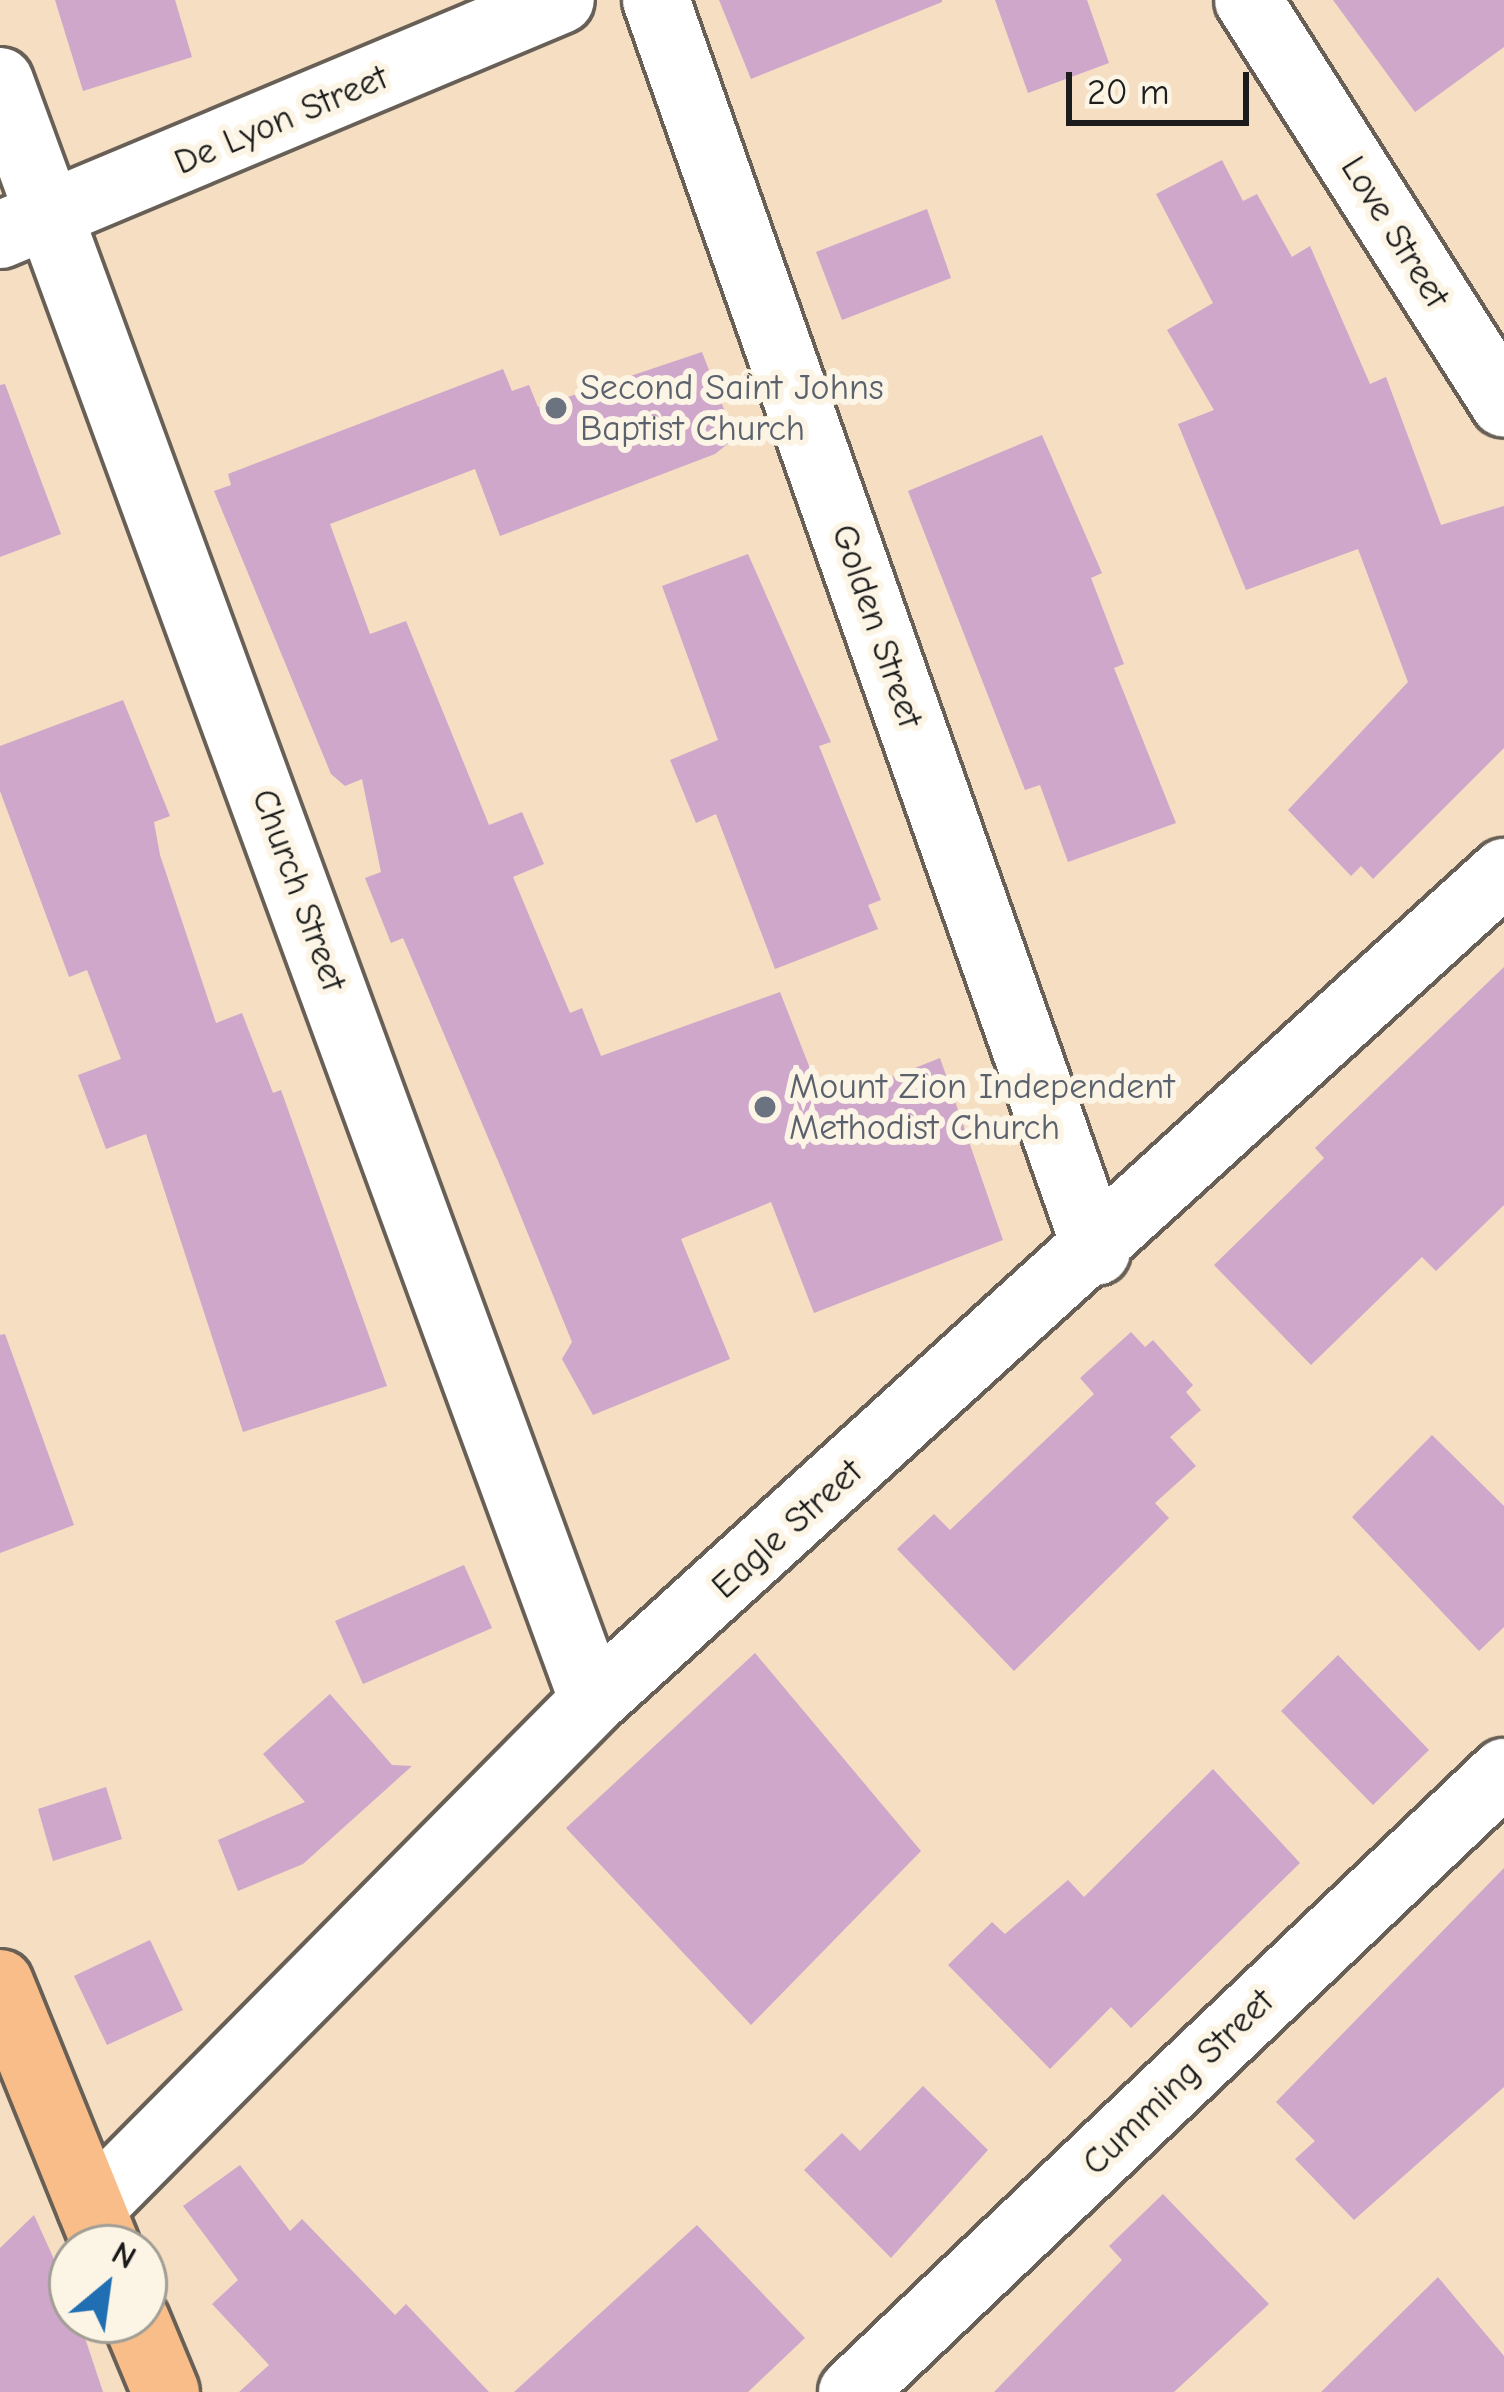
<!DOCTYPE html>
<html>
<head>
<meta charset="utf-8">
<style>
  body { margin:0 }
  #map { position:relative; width:1504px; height:2392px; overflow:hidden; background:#f5dec2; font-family:"Comic Neue",sans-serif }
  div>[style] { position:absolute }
  .building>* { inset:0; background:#cea7cb }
  .roads { filter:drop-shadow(3px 0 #686056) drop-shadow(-3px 0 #686056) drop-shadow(0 3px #686056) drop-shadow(0 -3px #686056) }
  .minor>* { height:66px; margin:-33px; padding:0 33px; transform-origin:33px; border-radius:33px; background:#fff }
  .major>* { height:66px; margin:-33px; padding:0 33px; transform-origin:33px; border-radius:33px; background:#f8bd89 }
  .dots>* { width:33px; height:33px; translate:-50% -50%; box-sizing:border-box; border:6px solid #fcf5e5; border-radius:50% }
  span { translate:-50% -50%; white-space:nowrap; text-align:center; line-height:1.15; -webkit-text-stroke:12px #fcf5e5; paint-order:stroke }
  .street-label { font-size:36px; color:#1c1c1c }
  .worship-label { font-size:36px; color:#5b616d }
  .left { translate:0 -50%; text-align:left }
  .north { position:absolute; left:48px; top:2224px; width:120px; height:120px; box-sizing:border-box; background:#fcf5e5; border:3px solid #a29e95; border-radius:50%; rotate:29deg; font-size:33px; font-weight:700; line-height:48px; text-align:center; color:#1c1c1c }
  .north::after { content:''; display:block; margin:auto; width:42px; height:54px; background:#1f6fb2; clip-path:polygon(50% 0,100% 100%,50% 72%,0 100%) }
  .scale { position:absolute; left:1066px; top:72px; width:183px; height:54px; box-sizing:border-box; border:6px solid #1c1c1c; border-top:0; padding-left:15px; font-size:36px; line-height:42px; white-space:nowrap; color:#1c1c1c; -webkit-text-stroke:9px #fcf5e5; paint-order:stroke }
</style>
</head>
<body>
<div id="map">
  <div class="building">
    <i style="clip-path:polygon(55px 0,175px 0,192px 57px,83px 91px)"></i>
    <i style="clip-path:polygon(719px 0,942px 0,942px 2px,751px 79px)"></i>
    <i style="clip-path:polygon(995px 0,1087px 0,1109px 63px,1028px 93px)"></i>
    <i style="clip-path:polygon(1333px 0,1504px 0,1504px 47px,1415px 112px)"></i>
    <i style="clip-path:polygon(1222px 160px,1243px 201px,1257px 194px,1292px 257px,1310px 246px,1370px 384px,1386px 377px,1441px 525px,1504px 506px,1504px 748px,1373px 879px,1361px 866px,1351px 876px,1288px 810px,1408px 682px,1358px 549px,1246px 590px,1178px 424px,1214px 410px,1167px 330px,1213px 303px,1156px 194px)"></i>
    <i style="clip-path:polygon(927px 209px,951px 278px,842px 320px,816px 252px)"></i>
    <i style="clip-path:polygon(702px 352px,735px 438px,715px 454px,500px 536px,475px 469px,330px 524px,370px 634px,406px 621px,489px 825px,522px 812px,544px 864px,513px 877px,570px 1013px,582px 1008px,601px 1056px,780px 992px,824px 1104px,940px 1058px,1003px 1240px,814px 1313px,771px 1202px,681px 1239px,730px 1359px,593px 1415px,562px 1359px,572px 1342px,504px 1175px,403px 938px,391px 943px,365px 878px,381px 872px,362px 779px,345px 786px,331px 774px,214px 491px,231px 485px,228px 474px,503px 369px,512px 391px,529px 385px,538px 407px)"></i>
    <i style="clip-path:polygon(5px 384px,61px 534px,0 557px,0 385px)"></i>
    <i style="clip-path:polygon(1042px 435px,1102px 573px,1091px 578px,1124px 664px,1114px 668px,1176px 823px,1068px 862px,1040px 785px,1025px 790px,908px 491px)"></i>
    <i style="clip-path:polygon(748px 554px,831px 742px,819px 746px,881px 900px,868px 905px,878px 929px,775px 969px,716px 814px,696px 823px,670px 760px,718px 740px,662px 586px)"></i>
    <i style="clip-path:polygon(123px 700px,170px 816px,154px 822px,160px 855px,216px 1023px,242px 1013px,273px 1093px,281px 1090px,387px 1386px,243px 1432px,146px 1134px,106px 1149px,78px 1075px,121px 1059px,87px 970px,69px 977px,0 791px,0 746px)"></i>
    <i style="clip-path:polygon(1504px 967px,1504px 1205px,1436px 1271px,1422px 1257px,1311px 1365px,1214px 1265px,1324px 1158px,1315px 1148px)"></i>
    <i style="clip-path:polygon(1131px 1332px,1145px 1347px,1153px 1340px,1193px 1385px,1186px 1392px,1201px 1410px,1170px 1437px,1196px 1466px,1155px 1503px,1169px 1518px,1014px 1671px,897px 1549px,934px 1514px,950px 1530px,1094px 1394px,1080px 1378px)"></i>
    <i style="clip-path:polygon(5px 1334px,74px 1525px,0 1553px,0 1335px)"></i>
    <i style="clip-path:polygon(1432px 1435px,1504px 1506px,1504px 1627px,1479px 1651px,1352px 1517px)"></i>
    <i style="clip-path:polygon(464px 1565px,492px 1628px,363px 1684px,335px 1621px)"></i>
    <i style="clip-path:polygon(755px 1653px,921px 1851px,751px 2025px,566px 1828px)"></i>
    <i style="clip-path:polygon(1338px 1655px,1429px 1750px,1373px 1805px,1281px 1711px)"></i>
    <i style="clip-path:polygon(330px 1694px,392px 1765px,412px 1766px,303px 1864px,238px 1891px,218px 1840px,305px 1802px,263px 1754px)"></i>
    <i style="clip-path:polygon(1213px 1769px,1300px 1863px,1131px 2028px,1111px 2007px,1050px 2069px,948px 1965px,992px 1922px,1005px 1934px,1068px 1880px,1084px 1897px)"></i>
    <i style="clip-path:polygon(106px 1787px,122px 1839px,53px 1861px,38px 1809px)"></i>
    <i style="clip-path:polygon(1504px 1868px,1504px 2087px,1354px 2220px,1295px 2159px,1315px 2141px,1276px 2102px)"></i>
    <i style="clip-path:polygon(150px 1940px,183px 2010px,107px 2045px,74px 1976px)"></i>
    <i style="clip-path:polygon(923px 2086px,988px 2150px,891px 2258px,804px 2170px,842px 2133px,860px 2151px)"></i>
    <i style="clip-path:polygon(240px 2165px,290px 2231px,302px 2219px,395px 2315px,406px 2304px,489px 2392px,239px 2392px,269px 2365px,212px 2304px,238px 2280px,183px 2206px)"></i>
    <i style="clip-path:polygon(1163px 2194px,1269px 2304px,1174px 2392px,994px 2392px,1122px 2260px,1109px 2246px)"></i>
    <i style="clip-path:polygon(34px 2215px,72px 2299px,103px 2392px,0 2392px,0 2248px)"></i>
    <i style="clip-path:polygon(697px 2225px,805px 2338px,748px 2392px,514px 2392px)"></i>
    <i style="clip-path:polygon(1438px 2277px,1504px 2356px,1504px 2392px,1321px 2392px)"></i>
  </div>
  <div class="roads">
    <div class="minor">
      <i style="left:656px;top:0;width:1327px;rotate:70.6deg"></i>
      <i style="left:1248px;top:0;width:478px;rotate:57.6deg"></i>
      <i style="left:0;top:81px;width:1725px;rotate:69.89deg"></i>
      <i style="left:0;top:235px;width:608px;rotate:-22.73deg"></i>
      <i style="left:91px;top:2208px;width:713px;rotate:-45.28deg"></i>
      <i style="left:593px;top:1701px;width:1232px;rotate:-42.3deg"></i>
      <i style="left:852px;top:2392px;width:900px;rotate:-43.56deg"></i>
    </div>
    <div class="major">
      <i style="left:0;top:1983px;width:286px;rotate:68deg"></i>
      <i style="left:136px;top:2320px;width:78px;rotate:67.4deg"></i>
    </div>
  </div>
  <div class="dots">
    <i style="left:556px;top:408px;background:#6b7280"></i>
    <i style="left:765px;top:1107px;background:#6b7280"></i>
  </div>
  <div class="street-label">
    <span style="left:281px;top:120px;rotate:-23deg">De Lyon Street</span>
    <span style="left:1395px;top:232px;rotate:58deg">Love Street</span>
    <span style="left:877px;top:626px;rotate:71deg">Golden Street</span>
    <span style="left:299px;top:890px;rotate:70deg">Church Street</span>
    <span style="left:787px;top:1529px;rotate:-42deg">Eagle Street</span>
    <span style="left:1178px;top:2082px;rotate:-44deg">Cumming Street</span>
  </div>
  <div class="worship-label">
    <span class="left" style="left:580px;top:408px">Second Saint Johns<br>Baptist Church</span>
    <span class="left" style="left:789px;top:1107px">Mount Zion Independent<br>Methodist Church</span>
  </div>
  <div class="north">N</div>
  <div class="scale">20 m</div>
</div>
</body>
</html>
